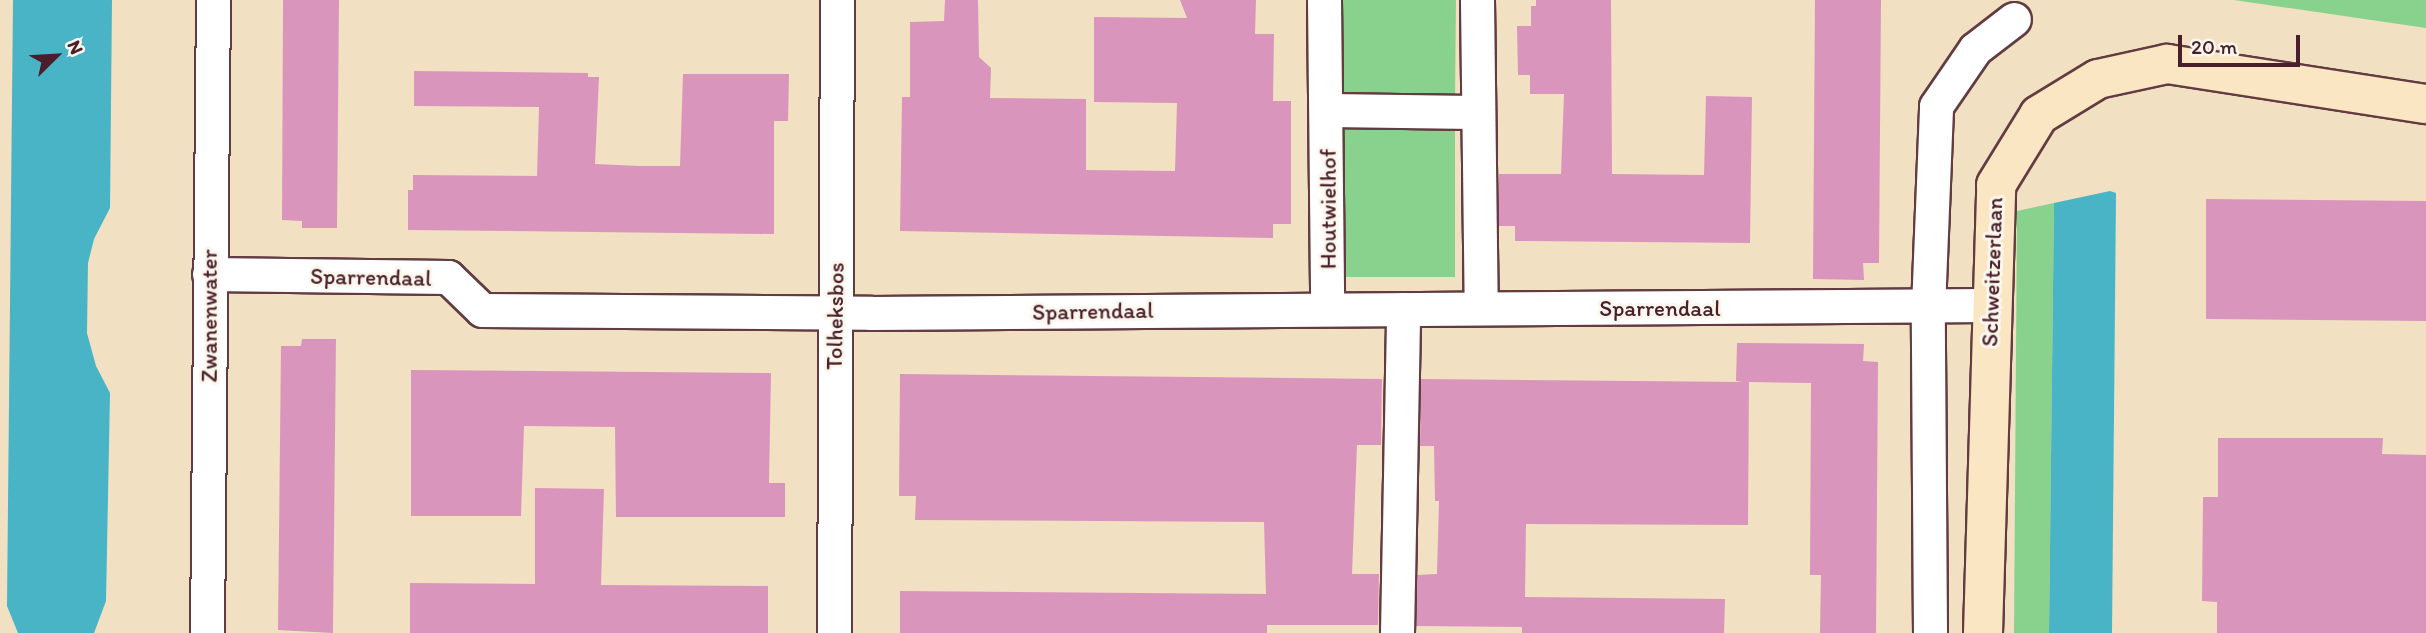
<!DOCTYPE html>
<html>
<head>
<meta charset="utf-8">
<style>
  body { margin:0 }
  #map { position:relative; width:2426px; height:633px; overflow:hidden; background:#f1e0c2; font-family:Itim,sans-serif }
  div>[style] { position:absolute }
  .green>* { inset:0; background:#88d28e }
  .water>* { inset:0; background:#48b4c5 }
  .building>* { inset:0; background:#da95bc }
  .roads { filter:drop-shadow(2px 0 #633c42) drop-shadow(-2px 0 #633c42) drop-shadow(0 2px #633c42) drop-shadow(0 -2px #633c42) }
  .street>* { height:33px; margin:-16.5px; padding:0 16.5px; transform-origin:16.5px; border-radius:16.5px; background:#fff }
  .secondary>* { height:38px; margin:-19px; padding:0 19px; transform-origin:19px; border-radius:19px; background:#fbe6c4 }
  span { translate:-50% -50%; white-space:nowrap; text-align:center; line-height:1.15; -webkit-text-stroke:6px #fbf7ec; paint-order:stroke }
  .street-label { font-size:23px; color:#4a1f2b }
  .north { position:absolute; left:21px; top:21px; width:70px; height:70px; -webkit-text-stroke:5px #fbf7ec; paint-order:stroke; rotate:66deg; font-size:19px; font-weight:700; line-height:28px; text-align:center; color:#4a1f2b }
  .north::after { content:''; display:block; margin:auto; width:24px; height:32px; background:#4a1f2b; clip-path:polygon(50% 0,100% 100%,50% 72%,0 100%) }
  .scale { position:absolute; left:2178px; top:35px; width:122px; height:32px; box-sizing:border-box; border:4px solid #4a1f2b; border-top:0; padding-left:9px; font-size:21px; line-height:24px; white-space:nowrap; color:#4a1f2b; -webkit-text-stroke:5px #fbf7ec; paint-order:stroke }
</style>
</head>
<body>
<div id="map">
  <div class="green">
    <i style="clip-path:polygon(1339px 0,1456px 0,1455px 100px,1340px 98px)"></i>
    <i style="clip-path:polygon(2234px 0,2426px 0,2426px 28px)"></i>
    <i style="clip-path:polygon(1340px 127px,1455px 127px,1455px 277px,1340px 277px)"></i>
    <i style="clip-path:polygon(2054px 203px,2049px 633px,2014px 633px,2017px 211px)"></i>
  </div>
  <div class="water">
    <i style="clip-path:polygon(13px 0,112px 0,110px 208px,94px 239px,88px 263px,87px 333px,96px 366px,110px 393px,106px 601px,94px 633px,18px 633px,7px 606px)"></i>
    <i style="clip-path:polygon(2110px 191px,2116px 193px,2112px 633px,2049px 633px,2054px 203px)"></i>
  </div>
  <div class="building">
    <i style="clip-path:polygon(283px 0,339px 0,337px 228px,302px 228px,302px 221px,282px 220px)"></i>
    <i style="clip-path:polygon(945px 0,978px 0,979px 57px,991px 68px,990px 98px,1086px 99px,1086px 170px,1175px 171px,1177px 103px,1094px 102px,1094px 17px,1187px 18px,1180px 0,1256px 0,1255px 34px,1274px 34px,1273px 101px,1291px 101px,1291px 224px,1273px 224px,1273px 238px,900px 231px,902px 97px,910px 97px,910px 22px,944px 21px)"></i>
    <i style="clip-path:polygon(1536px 0,1611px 0,1612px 174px,1704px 175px,1706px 96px,1752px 97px,1750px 243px,1515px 241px,1515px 226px,1499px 226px,1499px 174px,1561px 174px,1564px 94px,1530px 94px,1530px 75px,1518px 75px,1517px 26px,1531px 26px,1531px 6px,1536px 6px)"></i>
    <i style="clip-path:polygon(1815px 0,1881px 0,1879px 263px,1863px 263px,1864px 280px,1813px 279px)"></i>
    <i style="clip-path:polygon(414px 71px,588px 73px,588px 77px,599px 77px,595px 164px,639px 166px,680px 166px,683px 74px,789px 74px,788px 121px,774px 121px,774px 234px,408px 230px,408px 190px,413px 190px,413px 175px,537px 176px,539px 107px,414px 106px)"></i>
    <i style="clip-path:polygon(2206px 199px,2426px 201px,2426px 321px,2206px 319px)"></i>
    <i style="clip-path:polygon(302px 339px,336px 339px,333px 633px,278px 630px,281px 346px,301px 346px)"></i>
    <i style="clip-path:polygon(1737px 343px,1864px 344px,1863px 361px,1878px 362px,1876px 633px,1820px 633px,1821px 575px,1810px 575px,1811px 383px,1749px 382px,1748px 525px,1526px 524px,1525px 597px,1725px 599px,1724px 633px,1522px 633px,1522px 627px,1416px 626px,1417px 575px,1437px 574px,1439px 501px,1435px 501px,1434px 446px,1420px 446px,1421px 379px,1743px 382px,1736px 381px)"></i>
    <i style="clip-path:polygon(411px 370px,771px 373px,769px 483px,785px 483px,785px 517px,616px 517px,615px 427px,524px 426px,521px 516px,411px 516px)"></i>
    <i style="clip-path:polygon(900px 374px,1382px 379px,1381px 445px,1357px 445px,1352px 574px,1379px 574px,1378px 625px,1267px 625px,1267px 633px,900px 633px,900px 591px,1266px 594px,1264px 522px,915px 520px,916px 496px,899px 496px)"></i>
    <i style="clip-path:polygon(2218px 438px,2383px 438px,2382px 454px,2426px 455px,2426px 633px,2217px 633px,2217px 602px,2202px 601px,2203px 497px,2218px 497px)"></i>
    <i style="clip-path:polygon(535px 488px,604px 489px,601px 585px,768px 586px,768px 633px,410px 633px,410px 583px,535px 584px)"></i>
  </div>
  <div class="roads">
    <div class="street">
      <i style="left:1324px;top:0;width:309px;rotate:89.4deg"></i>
      <i style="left:1477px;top:0;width:308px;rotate:89.3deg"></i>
      <i style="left:1328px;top:110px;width:147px;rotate:0.8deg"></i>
      <i style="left:209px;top:274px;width:239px;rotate:0.7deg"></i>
      <i style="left:448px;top:277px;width:47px;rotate:44.1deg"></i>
      <i style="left:482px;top:310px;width:389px;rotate:0.4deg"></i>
      <i style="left:871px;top:313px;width:1119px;rotate:-0.41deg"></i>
      <i style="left:207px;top:633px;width:633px;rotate:-89.46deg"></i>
      <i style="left:834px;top:633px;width:633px;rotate:-89.73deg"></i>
      <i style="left:1397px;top:633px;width:324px;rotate:-88.9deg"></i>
      <i style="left:1930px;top:633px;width:325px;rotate:-90.4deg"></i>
      <i style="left:1928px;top:308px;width:202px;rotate:-87.7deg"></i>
      <i style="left:1936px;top:106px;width:69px;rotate:-55.6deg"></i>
      <i style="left:1975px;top:49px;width:49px;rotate:-37.6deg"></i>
    </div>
    <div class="secondary">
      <i style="left:1983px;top:633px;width:448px;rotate:-88.3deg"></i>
      <i style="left:1996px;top:185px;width:82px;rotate:-58.4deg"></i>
      <i style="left:2039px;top:115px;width:69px;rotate:-31.4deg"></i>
      <i style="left:2098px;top:79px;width:71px;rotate:-12.3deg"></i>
      <i style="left:2167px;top:64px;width:262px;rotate:8.8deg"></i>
    </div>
  </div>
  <div class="street-label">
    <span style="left:1328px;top:209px;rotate:-90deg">Houtwielhof</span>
    <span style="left:1992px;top:272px;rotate:-88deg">Schweitzerlaan</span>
    <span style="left:371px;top:277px;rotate:1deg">Sparrendaal</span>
    <span style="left:1660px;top:308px">Sparrendaal</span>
    <span style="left:1093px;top:311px;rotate:-1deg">Sparrendaal</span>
    <span style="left:209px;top:316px;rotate:-90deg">Zwanenwater</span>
    <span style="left:835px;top:316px;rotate:-89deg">Tolheksbos</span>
  </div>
  <div class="north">N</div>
  <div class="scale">20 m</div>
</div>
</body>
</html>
